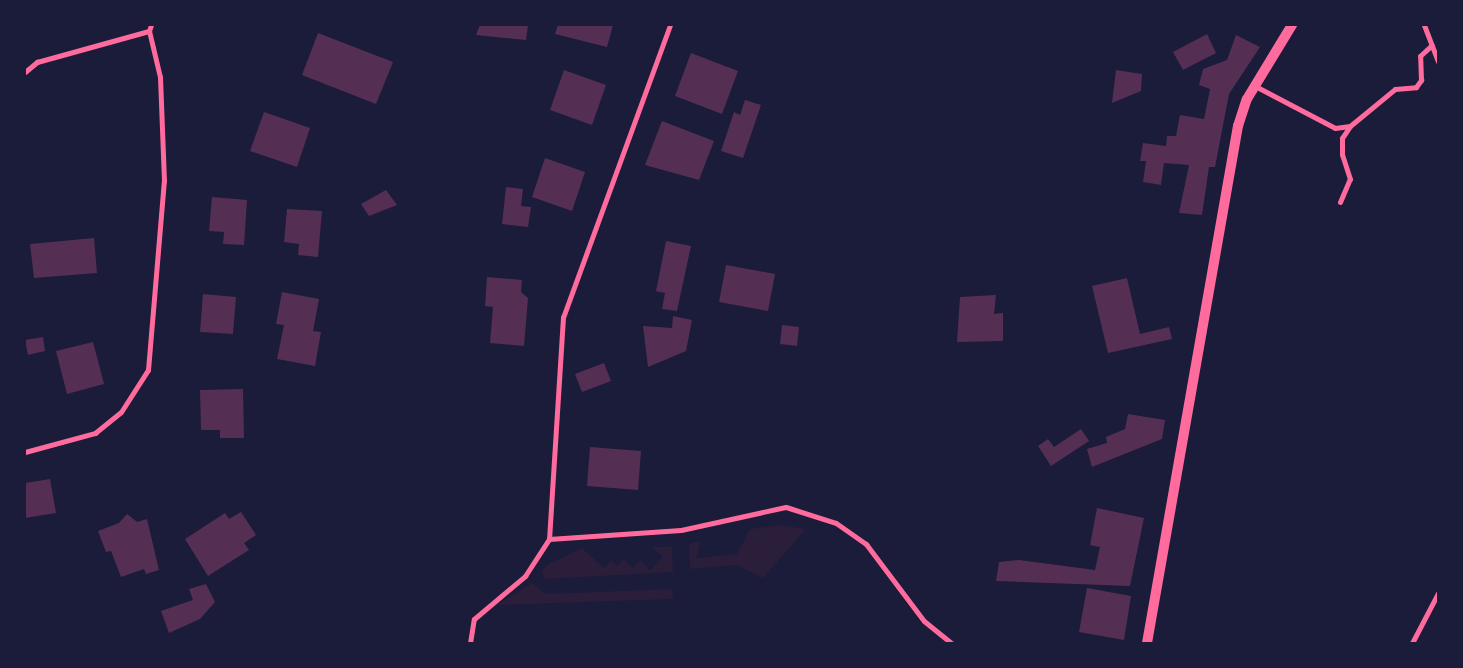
<!DOCTYPE html>
<html>
<head>
<meta charset="utf-8">
<style>
  body { margin:0 }
  #map { position:relative; width:1463px; height:668px; overflow:hidden; background:#1b1b3a; font-family:Quicksand,sans-serif }
  div>[style] { position:absolute }
  .green>* { inset:0; background:#2a1e3b }
  .building>* { inset:0; background:#542f53 }
  .minor>* { height:5px; margin:-2.5px; padding:0 2.5px; transform-origin:2.5px; border-radius:2.5px; background:#ff6b9d }
  .secondary>* { height:10px; margin:-5px; padding:0 5px; transform-origin:5px; border-radius:5px; background:#ff6b9d }
  span { translate:-50% -50%; white-space:nowrap; text-align:center; line-height:1.15; -webkit-text-stroke:4px #1b1b3a; paint-order:stroke }
  .frame { position:absolute; inset:0; border:26px solid #1b1b3a; pointer-events:none }
</style>
</head>
<body>
<div id="map">
  <div class="green">
    <i style="clip-path:polygon(780px 525px,806px 529px,763px 578px,737px 565px,690px 569px,689px 544px,701px 541px,696px 558px,737px 554px,750px 529px)"></i>
    <i style="clip-path:polygon(652px 547px,672px 547px,673px 572px,545px 579px,542px 572px,547px 565px,582px 548px,604px 568px,611px 560px,617px 566px,624px 559px,633px 568px,640px 560px,650px 570px,663px 557px)"></i>
    <i style="clip-path:polygon(532px 583px,546px 594px,672px 589px,673px 599px,497px 605px)"></i>
  </div>
  <div class="building">
    <i style="clip-path:polygon(480px 25px,528px 25px,526px 40px,476px 35px)"></i>
    <i style="clip-path:polygon(558px 25px,613px 25px,607px 47px,555px 34px)"></i>
    <i style="clip-path:polygon(318px 33px,393px 62px,376px 104px,302px 75px)"></i>
    <i style="clip-path:polygon(1207px 34px,1216px 53px,1183px 70px,1173px 52px)"></i>
    <i style="clip-path:polygon(1236px 35px,1260px 47px,1229px 94px,1215px 167px,1209px 167px,1202px 215px,1179px 213px,1189px 165px,1164px 163px,1161px 185px,1143px 182px,1146px 161px,1140px 161px,1143px 143px,1166px 146px,1167px 136px,1176px 136px,1180px 115px,1204px 119px,1210px 89px,1199px 85px,1203px 69px,1227px 60px)"></i>
    <i style="clip-path:polygon(691px 53px,738px 71px,722px 114px,675px 96px)"></i>
    <i style="clip-path:polygon(564px 70px,606px 85px,592px 125px,550px 110px)"></i>
    <i style="clip-path:polygon(1116px 70px,1142px 74px,1141px 91px,1112px 103px)"></i>
    <i style="clip-path:polygon(745px 100px,761px 105px,743px 158px,721px 151px,734px 112px,740px 115px)"></i>
    <i style="clip-path:polygon(264px 112px,310px 128px,297px 167px,250px 151px)"></i>
    <i style="clip-path:polygon(662px 121px,714px 141px,699px 180px,645px 165px)"></i>
    <i style="clip-path:polygon(545px 158px,585px 172px,572px 211px,532px 197px)"></i>
    <i style="clip-path:polygon(506px 187px,523px 189px,521px 206px,531px 207px,528px 227px,502px 224px)"></i>
    <i style="clip-path:polygon(386px 190px,397px 205px,369px 216px,361px 204px)"></i>
    <i style="clip-path:polygon(212px 197px,247px 200px,244px 245px,223px 244px,224px 232px,209px 231px)"></i>
    <i style="clip-path:polygon(287px 209px,322px 211px,318px 257px,298px 255px,299px 244px,284px 242px)"></i>
    <i style="clip-path:polygon(94px 238px,97px 273px,34px 278px,30px 244px)"></i>
    <i style="clip-path:polygon(666px 241px,691px 246px,677px 311px,662px 309px,665px 293px,656px 291px)"></i>
    <i style="clip-path:polygon(726px 265px,775px 274px,768px 311px,719px 302px)"></i>
    <i style="clip-path:polygon(487px 277px,522px 280px,521px 292px,528px 298px,524px 346px,490px 343px,493px 307px,485px 306px)"></i>
    <i style="clip-path:polygon(1127px 278px,1140px 334px,1169px 327px,1172px 339px,1108px 353px,1092px 286px)"></i>
    <i style="clip-path:polygon(282px 292px,319px 299px,313px 331px,321px 332px,315px 366px,277px 359px,284px 325px,276px 324px)"></i>
    <i style="clip-path:polygon(203px 294px,236px 297px,233px 334px,200px 332px)"></i>
    <i style="clip-path:polygon(996px 295px,994px 314px,1003px 313px,1003px 341px,957px 342px,960px 297px)"></i>
    <i style="clip-path:polygon(673px 316px,692px 320px,686px 351px,648px 367px,643px 326px,672px 328px)"></i>
    <i style="clip-path:polygon(782px 325px,799px 327px,797px 346px,780px 344px)"></i>
    <i style="clip-path:polygon(43px 337px,45px 351px,28px 355px,25px 340px)"></i>
    <i style="clip-path:polygon(93px 342px,104px 384px,67px 394px,56px 351px)"></i>
    <i style="clip-path:polygon(604px 363px,611px 381px,582px 392px,575px 374px)"></i>
    <i style="clip-path:polygon(243px 389px,244px 438px,220px 438px,220px 430px,201px 430px,200px 390px)"></i>
    <i style="clip-path:polygon(1128px 414px,1165px 420px,1162px 439px,1092px 467px,1087px 449px,1107px 443px,1106px 437px,1125px 429px)"></i>
    <i style="clip-path:polygon(1081px 429px,1089px 441px,1051px 466px,1038px 446px,1048px 439px,1054px 447px)"></i>
    <i style="clip-path:polygon(590px 447px,641px 451px,638px 490px,587px 486px)"></i>
    <i style="clip-path:polygon(50px 479px,56px 513px,25px 518px,25px 483px)"></i>
    <i style="clip-path:polygon(1097px 508px,1144px 518px,1130px 586px,996px 581px,999px 562px,1019px 560px,1095px 570px,1100px 547px,1090px 545px)"></i>
    <i style="clip-path:polygon(241px 512px,256px 535px,244px 543px,249px 550px,208px 576px,185px 539px,225px 513px,229px 519px)"></i>
    <i style="clip-path:polygon(127px 514px,137px 522px,147px 519px,159px 570px,146px 574px,144px 569px,121px 577px,111px 551px,106px 552px,98px 531px,119px 523px)"></i>
    <i style="clip-path:polygon(206px 584px,215px 602px,200px 619px,169px 633px,161px 611px,193px 600px,189px 589px)"></i>
    <i style="clip-path:polygon(1087px 588px,1131px 596px,1124px 640px,1079px 632px)"></i>
  </div>
  <div class="minor">
    <i style="left:670px;top:25px;width:311px;rotate:110.1deg"></i>
    <i style="left:563px;top:317px;width:222px;rotate:93.6deg"></i>
    <i style="left:549px;top:539px;width:132px;rotate:-3.9deg"></i>
    <i style="left:681px;top:530px;width:107px;rotate:-12.4deg"></i>
    <i style="left:786px;top:507px;width:52px;rotate:17.7deg"></i>
    <i style="left:836px;top:523px;width:37px;rotate:35deg"></i>
    <i style="left:866px;top:544px;width:96px;rotate:53deg"></i>
    <i style="left:924px;top:621px;width:35px;rotate:39deg"></i>
    <i style="left:1424px;top:25px;width:39px;rotate:69deg"></i>
    <i style="left:25px;top:72px;width:16px;rotate:-40deg"></i>
    <i style="left:37px;top:62px;width:116px;rotate:-15.5deg"></i>
    <i style="left:149px;top:31px;width:6px;rotate:-72deg"></i>
    <i style="left:1255px;top:86px;width:90px;rotate:27.7deg"></i>
    <i style="left:1335px;top:128px;width:15px;rotate:-8deg"></i>
    <i style="left:1350px;top:126px;width:58px;rotate:-39.4deg"></i>
    <i style="left:1395px;top:89px;width:21px;rotate:-5deg"></i>
    <i style="left:1416px;top:87px;width:9px;rotate:-54deg"></i>
    <i style="left:1421px;top:80px;width:24px;rotate:-92deg"></i>
    <i style="left:1420px;top:56px;width:16px;rotate:-43deg"></i>
    <i style="left:1340px;top:202px;width:25px;rotate:-67deg"></i>
    <i style="left:1350px;top:179px;width:26px;rotate:-108deg"></i>
    <i style="left:1342px;top:154px;width:16px;rotate:-90deg"></i>
    <i style="left:1342px;top:138px;width:14px;rotate:-56deg"></i>
    <i style="left:25px;top:452px;width:73px;rotate:-15.2deg"></i>
    <i style="left:95px;top:433px;width:33px;rotate:-39deg"></i>
    <i style="left:121px;top:412px;width:50px;rotate:-57.3deg"></i>
    <i style="left:148px;top:370px;width:190px;rotate:-85.2deg"></i>
    <i style="left:164px;top:181px;width:104px;rotate:-92.2deg"></i>
    <i style="left:160px;top:77px;width:47px;rotate:-103.4deg"></i>
    <i style="left:470px;top:643px;width:24px;rotate:-81deg"></i>
    <i style="left:474px;top:619px;width:67px;rotate:-40.1deg"></i>
    <i style="left:525px;top:576px;width:44px;rotate:-57deg"></i>
    <i style="left:1412px;top:643px;width:56px;rotate:-62.5deg"></i>
  </div>
  <div class="secondary">
    <i style="left:1147px;top:643px;width:525px;rotate:-80.02deg"></i>
    <i style="left:1238px;top:126px;width:28px;rotate:-72deg"></i>
    <i style="left:1247px;top:99px;width:87px;rotate:-58.7deg"></i>
  </div>
  <div class="frame"></div>
</div>
</body>
</html>
